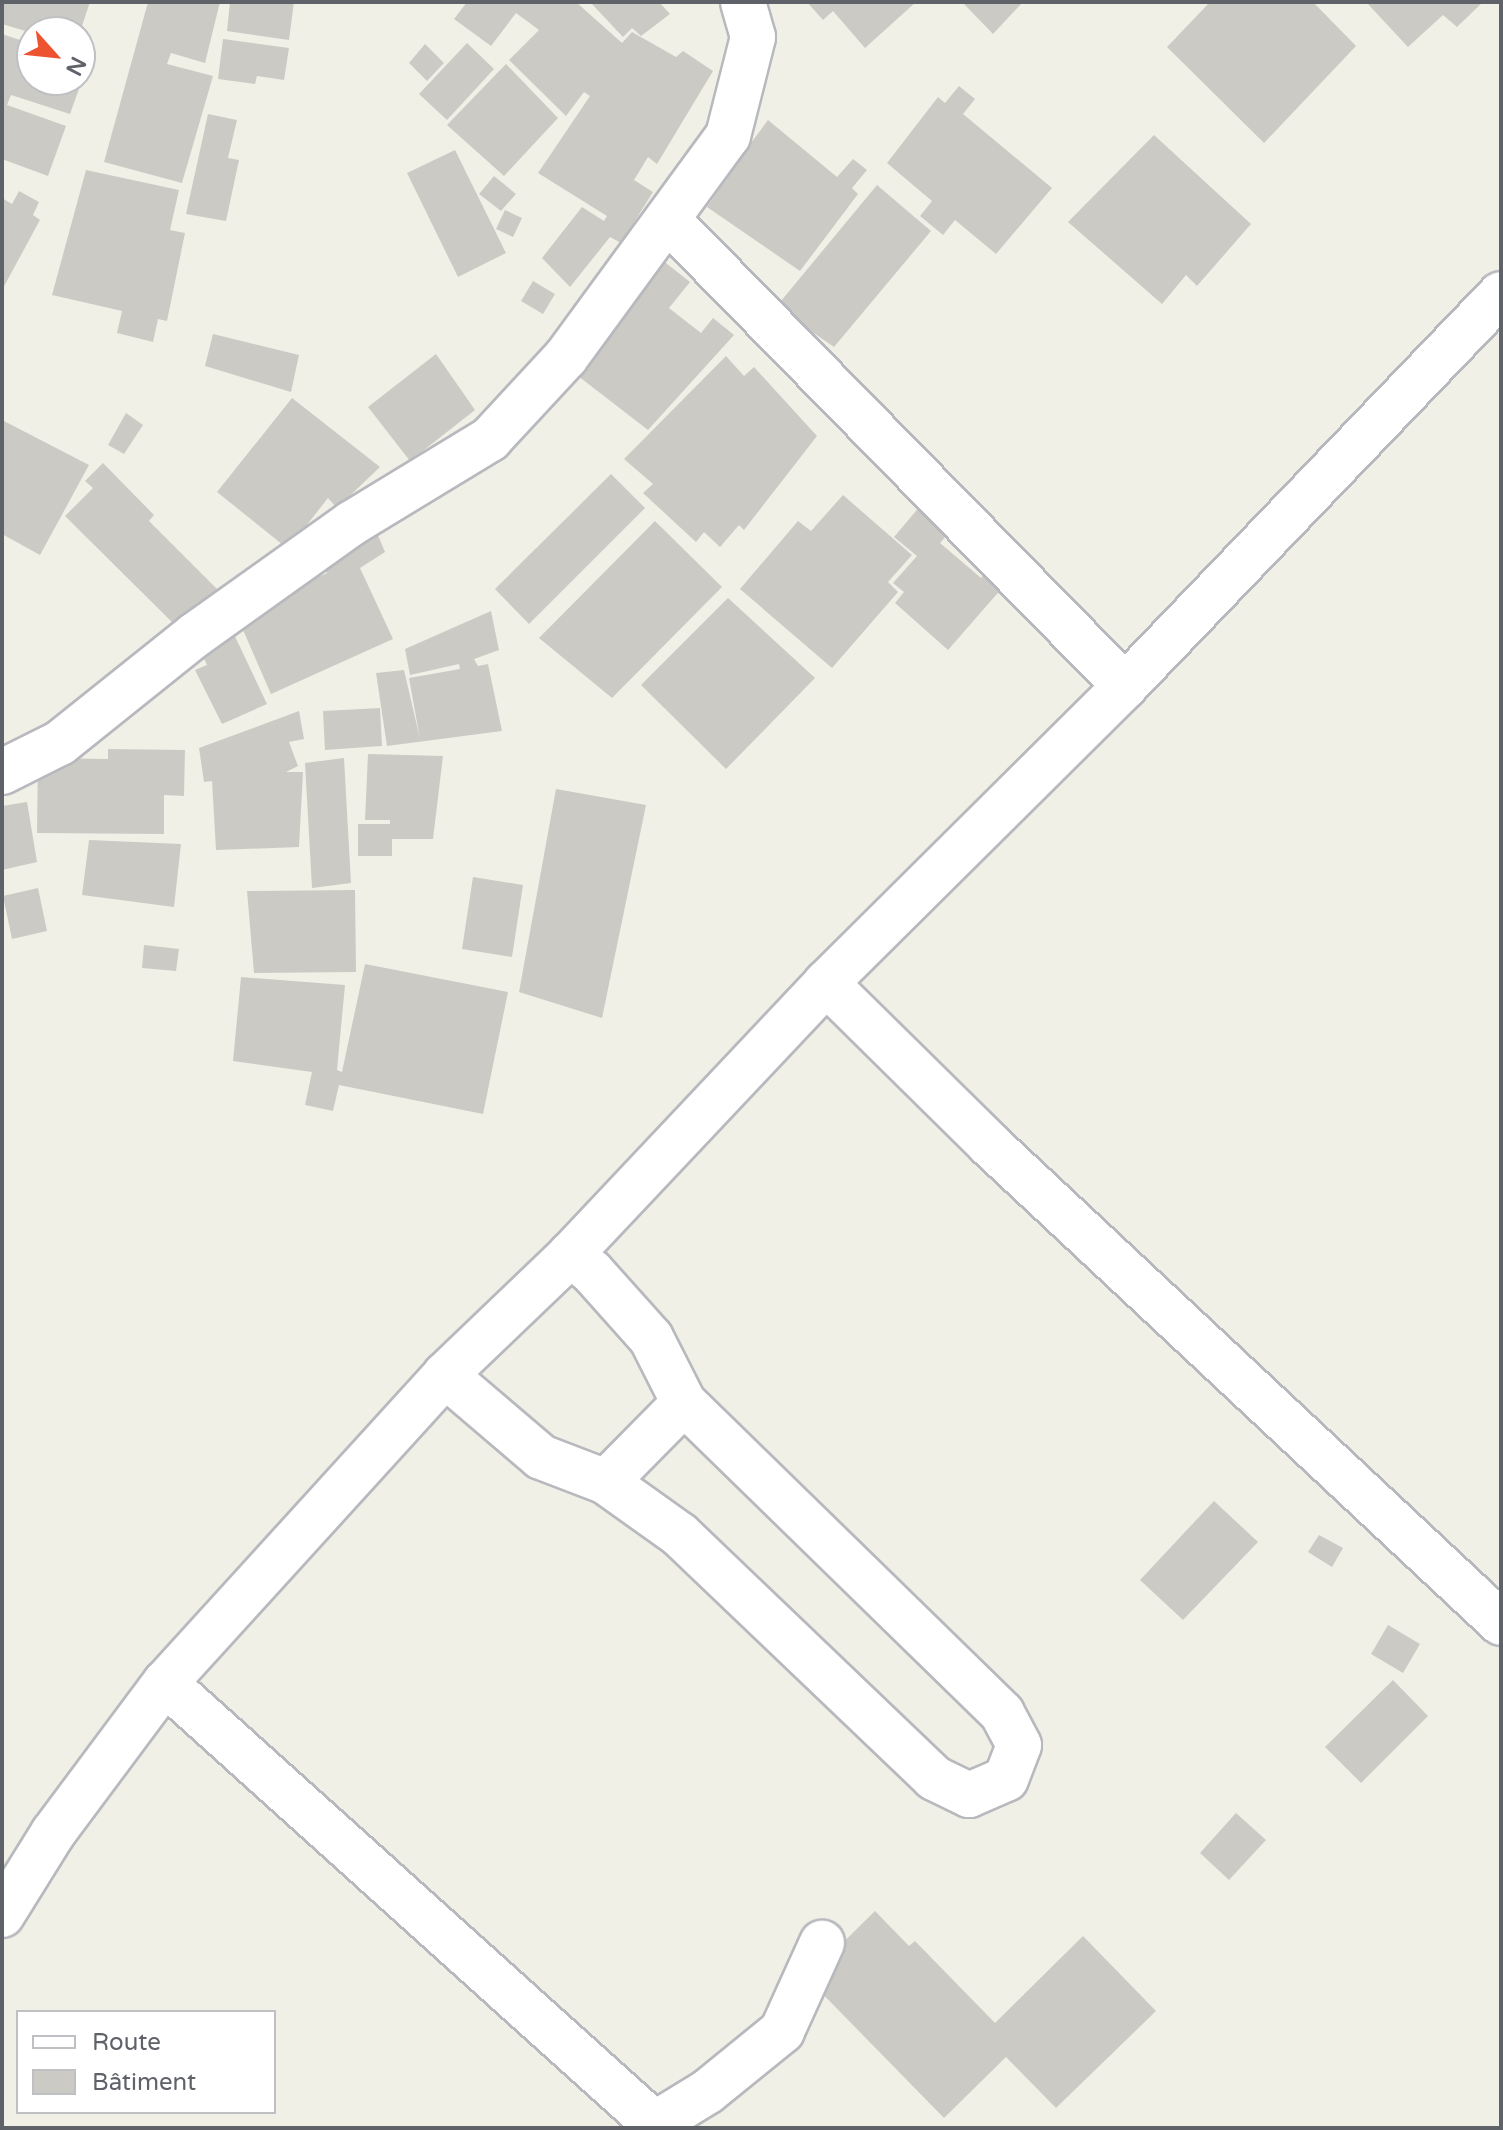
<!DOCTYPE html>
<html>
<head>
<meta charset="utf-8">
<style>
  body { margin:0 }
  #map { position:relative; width:1503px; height:2130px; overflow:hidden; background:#f1f0e7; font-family:"Varela Round",sans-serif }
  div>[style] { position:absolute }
  .building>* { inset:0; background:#cccac4 }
  .roads { filter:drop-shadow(2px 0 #b8b9be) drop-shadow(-2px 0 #b8b9be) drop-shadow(0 2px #b8b9be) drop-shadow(0 -2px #b8b9be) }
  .street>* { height:44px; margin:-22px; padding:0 22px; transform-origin:22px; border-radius:22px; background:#fff }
  .secondary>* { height:44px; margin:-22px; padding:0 22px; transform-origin:22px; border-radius:22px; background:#fff }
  span { translate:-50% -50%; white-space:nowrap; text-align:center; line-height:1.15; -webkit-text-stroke:7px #fff; paint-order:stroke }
  .frame { position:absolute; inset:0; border:4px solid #5f6268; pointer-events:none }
  .legend { position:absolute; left:16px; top:2010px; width:260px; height:104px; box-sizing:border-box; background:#fff; border:2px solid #bfc0c3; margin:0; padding:10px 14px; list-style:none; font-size:24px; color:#5f6268 }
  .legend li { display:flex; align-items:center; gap:16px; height:40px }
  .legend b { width:40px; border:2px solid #bfc0c3 }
  .north { position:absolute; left:16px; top:16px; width:80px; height:80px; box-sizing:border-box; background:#fff; border:2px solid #bfc0c3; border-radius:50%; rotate:117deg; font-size:22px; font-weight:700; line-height:32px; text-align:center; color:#5f6268 }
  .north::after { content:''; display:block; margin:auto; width:28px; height:36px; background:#ee5331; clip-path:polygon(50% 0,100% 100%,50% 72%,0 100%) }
</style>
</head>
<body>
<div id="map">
  <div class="building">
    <i style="clip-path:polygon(2px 2px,90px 2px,80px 32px,32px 33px,2px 24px)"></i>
    <i style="clip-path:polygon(148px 2px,220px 2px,205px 63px,171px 53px,167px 64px,213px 76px,182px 183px,104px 162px)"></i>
    <i style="clip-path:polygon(230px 2px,294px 2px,289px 40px,227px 31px)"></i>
    <i style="clip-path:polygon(467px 2px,576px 2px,622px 43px,632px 32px,676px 57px,683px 51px,713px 71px,657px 164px,648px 157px,634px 180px,653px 192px,621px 243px,610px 237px,570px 287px,542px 258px,582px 207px,604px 221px,607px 216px,538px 173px,590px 96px,584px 92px,566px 116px,509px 60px,539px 30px,516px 13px,491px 46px,454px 19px)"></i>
    <i style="clip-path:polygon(590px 2px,659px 2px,670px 14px,641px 36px,632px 28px,623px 37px)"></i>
    <i style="clip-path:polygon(807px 2px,916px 2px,865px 48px,833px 11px,823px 20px)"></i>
    <i style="clip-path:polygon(962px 2px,1023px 2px,993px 34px)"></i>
    <i style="clip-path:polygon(1210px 2px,1313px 2px,1356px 46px,1264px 143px,1167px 47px)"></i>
    <i style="clip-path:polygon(1366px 2px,1483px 2px,1457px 27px,1443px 15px,1408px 47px)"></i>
    <i style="clip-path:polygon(2px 34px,32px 44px,32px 80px,80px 80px,80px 61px,88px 64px,70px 114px,11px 95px,7px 105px,66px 126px,48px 176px,2px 159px)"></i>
    <i style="clip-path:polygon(223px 39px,289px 48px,284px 80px,257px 76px,255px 84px,218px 79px)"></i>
    <i style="clip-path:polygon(467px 43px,494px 69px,447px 120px,419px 94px)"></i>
    <i style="clip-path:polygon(425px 44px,444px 63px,427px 81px,409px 63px)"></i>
    <i style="clip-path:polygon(506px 64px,558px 118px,504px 176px,447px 125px)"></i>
    <i style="clip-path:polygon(959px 86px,975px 99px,963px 114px,1052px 188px,996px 254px,955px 220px,943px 235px,920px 216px,932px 201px,887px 163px,938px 97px,945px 103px)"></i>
    <i style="clip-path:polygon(208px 114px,237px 120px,228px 158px,239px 160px,226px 221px,186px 214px)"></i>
    <i style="clip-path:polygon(768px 120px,837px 177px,853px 159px,867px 170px,852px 188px,858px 194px,800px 271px,707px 207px,730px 174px,719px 166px,734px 143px,745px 151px)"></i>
    <i style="clip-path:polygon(1154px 135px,1251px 224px,1197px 286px,1186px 275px,1162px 304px,1068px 222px)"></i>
    <i style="clip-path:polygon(455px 150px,506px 253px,458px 277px,407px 173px)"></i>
    <i style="clip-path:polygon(86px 170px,179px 190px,170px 230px,185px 233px,167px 321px,158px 319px,153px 342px,117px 333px,122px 311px,52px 295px)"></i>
    <i style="clip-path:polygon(494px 176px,516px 194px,501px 211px,479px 194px)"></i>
    <i style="clip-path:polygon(877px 185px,931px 231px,834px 347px,776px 307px)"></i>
    <i style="clip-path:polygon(19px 191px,39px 202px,33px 215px,40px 220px,2px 290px,2px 198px,12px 204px)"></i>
    <i style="clip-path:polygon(505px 210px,522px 218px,513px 237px,496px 229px)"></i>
    <i style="clip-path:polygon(657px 256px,690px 282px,669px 308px,701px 333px,713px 318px,734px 335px,648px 430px,569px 369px)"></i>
    <i style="clip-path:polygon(533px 281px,555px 294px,543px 314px,521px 301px)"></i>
    <i style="clip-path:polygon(213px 334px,299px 355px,291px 392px,205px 366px)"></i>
    <i style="clip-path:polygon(436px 354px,475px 410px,410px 461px,368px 407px)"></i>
    <i style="clip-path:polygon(726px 356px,744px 376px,754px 367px,817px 436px,744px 530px,739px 525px,720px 547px,704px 532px,696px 542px,643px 493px,653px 484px,624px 459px)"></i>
    <i style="clip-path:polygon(292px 398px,380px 467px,337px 508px,328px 498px,288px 549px,217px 492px)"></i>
    <i style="clip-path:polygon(126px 413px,143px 425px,124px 454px,108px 445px)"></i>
    <i style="clip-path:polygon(2px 420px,89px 465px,40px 555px,2px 534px)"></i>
    <i style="clip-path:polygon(103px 463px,154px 515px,149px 521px,223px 595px,184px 634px,65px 516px,93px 488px,85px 481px)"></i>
    <i style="clip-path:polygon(611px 474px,645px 508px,529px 624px,495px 589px)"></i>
    <i style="clip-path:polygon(843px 495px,912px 555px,888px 582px,898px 592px,832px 668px,740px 589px,798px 521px,811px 531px)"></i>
    <i style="clip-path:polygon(921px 505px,951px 530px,940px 543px,981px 578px,987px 570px,1003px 587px,948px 650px,895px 603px,904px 592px,893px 583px,917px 556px,894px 537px)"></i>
    <i style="clip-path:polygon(372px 521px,385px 552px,360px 568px,393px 639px,271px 694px,236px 614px,327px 573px,322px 562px)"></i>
    <i style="clip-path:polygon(655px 521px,722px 587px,612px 698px,539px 638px)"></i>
    <i style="clip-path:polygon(728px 598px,815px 678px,726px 769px,641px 685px)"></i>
    <i style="clip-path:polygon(491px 611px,499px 650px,474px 659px,478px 666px,488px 664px,502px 731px,387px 746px,376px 673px,404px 670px,420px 739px,409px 678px,460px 669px,459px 664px,410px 675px,405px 649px)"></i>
    <i style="clip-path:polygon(232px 630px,267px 704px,222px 724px,195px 670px,207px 665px,198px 646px)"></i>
    <i style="clip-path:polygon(380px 708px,382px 746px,325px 750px,323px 711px)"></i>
    <i style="clip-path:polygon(299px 711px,304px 739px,289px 742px,298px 766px,286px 772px,303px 772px,299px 847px,216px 850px,212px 781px,204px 782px,199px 748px)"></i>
    <i style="clip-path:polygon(108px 749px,185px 750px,184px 796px,164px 795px,164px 834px,37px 833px,38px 758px,108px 759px)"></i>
    <i style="clip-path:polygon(368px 754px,443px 756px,433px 839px,392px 839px,392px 856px,358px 856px,358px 824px,390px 824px,390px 820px,365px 820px)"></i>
    <i style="clip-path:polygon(344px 758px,351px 883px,312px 888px,305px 763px)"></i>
    <i style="clip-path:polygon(556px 789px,646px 805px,602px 1018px,519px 992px)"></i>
    <i style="clip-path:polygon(27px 802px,37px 862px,2px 870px,2px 806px)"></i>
    <i style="clip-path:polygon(89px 840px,181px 844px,174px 907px,82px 895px)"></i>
    <i style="clip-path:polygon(473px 877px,523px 885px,512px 957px,462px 949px)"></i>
    <i style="clip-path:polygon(38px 888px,47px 931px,12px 939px,3px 896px)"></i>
    <i style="clip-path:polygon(355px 890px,356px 972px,254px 973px,247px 891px)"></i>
    <i style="clip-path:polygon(144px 945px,179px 949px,176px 971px,142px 968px)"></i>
    <i style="clip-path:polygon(365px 964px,508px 992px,483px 1114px,339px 1085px,333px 1111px,305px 1105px,312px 1072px,233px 1061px,241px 977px,345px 985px,337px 1070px,342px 1072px)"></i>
    <i style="clip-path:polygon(1214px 1501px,1258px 1542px,1183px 1620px,1140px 1580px)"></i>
    <i style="clip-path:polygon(1319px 1535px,1343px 1548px,1332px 1567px,1308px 1552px)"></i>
    <i style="clip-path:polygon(1388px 1625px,1420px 1644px,1403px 1673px,1371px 1654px)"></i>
    <i style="clip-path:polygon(1393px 1680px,1428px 1716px,1361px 1783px,1325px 1747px)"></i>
    <i style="clip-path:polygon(1236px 1813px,1266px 1840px,1229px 1880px,1200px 1853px)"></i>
    <i style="clip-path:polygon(875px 1911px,909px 1946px,915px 1941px,995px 2023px,1083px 1936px,1156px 2011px,1056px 2108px,1006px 2057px,944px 2118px,807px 1978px)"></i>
  </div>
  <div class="roads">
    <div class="street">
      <i style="left:668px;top:220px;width:653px;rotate:45.56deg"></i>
      <i style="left:2px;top:772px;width:65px;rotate:-26.6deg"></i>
      <i style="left:60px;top:743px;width:173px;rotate:-38.7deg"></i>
      <i style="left:195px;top:635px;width:193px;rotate:-35.5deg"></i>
      <i style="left:352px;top:523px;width:162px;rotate:-31.3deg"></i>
      <i style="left:490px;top:439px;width:112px;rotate:-47.2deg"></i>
      <i style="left:566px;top:357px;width:274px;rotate:-53.8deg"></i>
      <i style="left:728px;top:136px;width:102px;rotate:-75.8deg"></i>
      <i style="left:753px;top:37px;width:36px;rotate:-106deg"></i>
      <i style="left:826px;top:983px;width:229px;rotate:44.6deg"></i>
      <i style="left:989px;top:1144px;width:701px;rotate:43.09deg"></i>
      <i style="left:445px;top:1375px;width:126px;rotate:40.5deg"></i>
      <i style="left:541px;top:1457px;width:70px;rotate:21deg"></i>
      <i style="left:606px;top:1482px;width:90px;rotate:35.5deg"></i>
      <i style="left:679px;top:1534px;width:353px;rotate:43.7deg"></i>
      <i style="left:934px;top:1778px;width:39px;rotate:26deg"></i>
      <i style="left:969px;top:1795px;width:40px;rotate:-23.4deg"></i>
      <i style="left:1006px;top:1779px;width:36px;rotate:-69deg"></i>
      <i style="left:1019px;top:1745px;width:36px;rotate:-118deg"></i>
      <i style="left:1002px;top:1713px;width:444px;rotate:-135.7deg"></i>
      <i style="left:684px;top:1403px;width:73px;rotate:-116.9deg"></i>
      <i style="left:651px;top:1338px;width:89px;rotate:-131.8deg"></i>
      <i style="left:592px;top:1272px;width:28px;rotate:-142deg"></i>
      <i style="left:606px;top:1482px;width:111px;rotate:-45.4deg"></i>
      <i style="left:165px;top:1683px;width:665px;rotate:42.01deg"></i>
      <i style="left:648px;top:2128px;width:69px;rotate:-31.4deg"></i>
      <i style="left:707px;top:2092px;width:97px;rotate:-39.1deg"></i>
      <i style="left:782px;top:2031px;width:97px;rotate:-65.6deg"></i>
    </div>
    <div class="secondary">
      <i style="left:2px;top:1915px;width:97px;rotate:-58.1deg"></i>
      <i style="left:53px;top:1833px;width:187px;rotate:-53.3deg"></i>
      <i style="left:165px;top:1683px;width:416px;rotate:-47.7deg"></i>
      <i style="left:445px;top:1375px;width:173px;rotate:-43.8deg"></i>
      <i style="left:570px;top:1255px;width:374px;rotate:-46.7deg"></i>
      <i style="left:826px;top:983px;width:421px;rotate:-44.8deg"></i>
      <i style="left:1125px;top:686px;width:543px;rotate:-46.19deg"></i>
    </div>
  </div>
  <div class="frame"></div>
  <ul class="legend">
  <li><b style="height:10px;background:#fff"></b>Route</li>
  <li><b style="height:22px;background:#cccac4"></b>Bâtiment</li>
  </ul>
  <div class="north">N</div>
</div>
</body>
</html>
